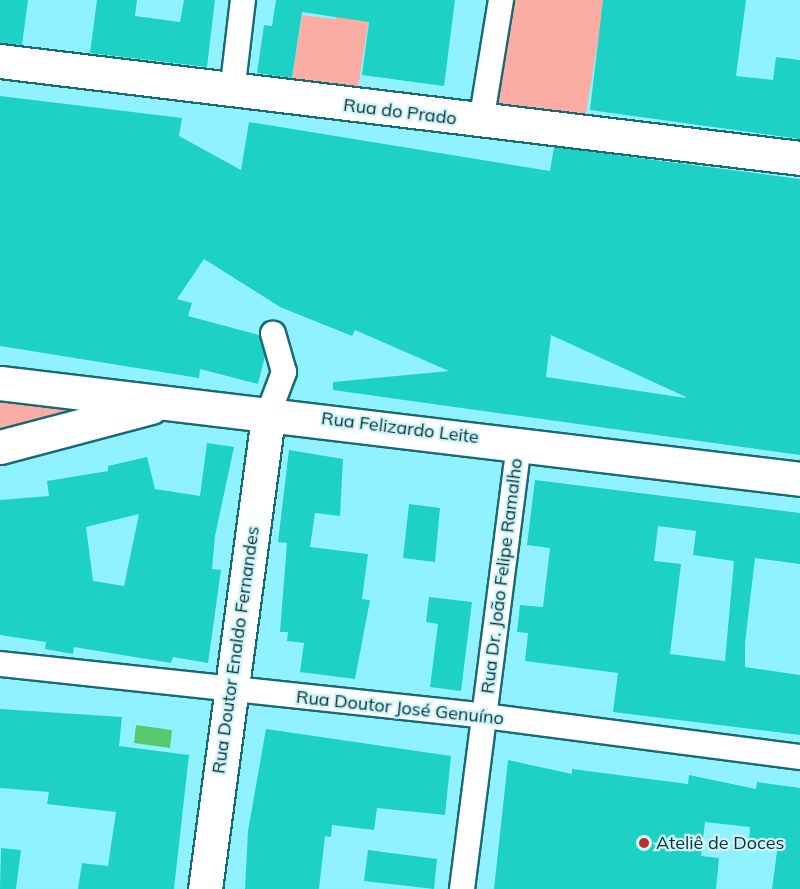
<!DOCTYPE html>
<html>
<head>
<meta charset="utf-8">
<style>
  body { margin:0 }
  #map { position:relative; width:800px; height:889px; overflow:hidden; background:#91f2ff; font-family:Mulish,sans-serif }
  div>[style] { position:absolute }
  .green>* { inset:0; background:#fbada3 }
  .water>* { inset:0; background:#59c86c }
  .building>* { inset:0; background:#1dd1c4 }
  .roads { filter:drop-shadow(2px 0 #1a6a74) drop-shadow(-2px 0 #1a6a74) drop-shadow(0 2px #1a6a74) drop-shadow(0 -2px #1a6a74) }
  .minor>* { height:24px; margin:-12px; padding:0 12px; transform-origin:12px; border-radius:12px; background:#fff }
  .secondary>* { height:33px; margin:-16.5px; padding:0 16.5px; transform-origin:16.5px; border-radius:16.5px; background:#fff }
  .primary>* { height:33px; margin:-16.5px; padding:0 16.5px; transform-origin:16.5px; border-radius:16.5px; background:#fff }
  .dots>* { width:16px; height:16px; translate:-50% -50%; box-sizing:border-box; border:3px solid #d1f4f9; border-radius:50% }
  span { translate:-50% -50%; white-space:nowrap; text-align:center; line-height:1.15; -webkit-text-stroke:4.5px #d1f4f9; paint-order:stroke }
  .street-label { font-size:18px; color:#063338 }
  .poi-label { font-size:18px; color:#063338 }
  .left { translate:0 -50%; text-align:left }
</style>
</head>
<body>
<div id="map">
  <div class="green">
    <i style="clip-path:polygon(339px 0,372px 0,355px 107px,289px 99px,302px 15px,336px 19px)"></i>
    <i style="clip-path:polygon(504px 0,605px 0,584px 124px,490px 114px)"></i>
    <i style="clip-path:polygon(0 383px,115px 397px,0 435px)"></i>
  </div>
  <div class="water">
    <i style="clip-path:polygon(136px 725px,172px 730px,170px 748px,134px 743px)"></i>
  </div>
  <div class="building">
    <i style="clip-path:polygon(0 0,28px 0,22px 45px,0 43px)"></i>
    <i style="clip-path:polygon(97px 0,137px 0,135px 16px,180px 22px,184px 0,215px 0,207px 67px,90px 53px)"></i>
    <i style="clip-path:polygon(276px 0,455px 0,444px 86px,362px 75px,369px 22px,302px 12px,292px 78px,257px 73px,264px 25px,272px 26px)"></i>
    <i style="clip-path:polygon(603px 0,746px 0,736px 76px,773px 80px,776px 57px,800px 60px,800px 139px,590px 110px)"></i>
    <i style="clip-path:polygon(evenodd,0 96px,182px 118px,179px 136px,241px 170px,249px 122px,550px 171px,554px 147px,800px 179px,800px 455px,333px 390px,333px 382px,449px 371px,355px 330px,352px 336px,280px 307px,204px 259px,177px 299px,192px 303px,188px 316px,259px 335px,265px 356px,258px 384px,200px 369px,199px 378px,0 346px,0 96px,551px 335px,686px 397px,686px 398px,546px 377px,551px 335px)"></i>
    <i style="clip-path:polygon(evenodd,207px 443px,234px 447px,215px 536px,212px 569px,221px 570px,208px 663px,173px 657px,171px 663px,74px 647px,73px 654px,45px 649px,46px 642px,0 635px,0 500px,49px 496px,47px 481px,108px 471px,108px 466px,147px 457px,155px 489px,200px 496px,207px 443px,139px 514px,124px 586px,93px 581px,86px 527px,139px 514px)"></i>
    <i style="clip-path:polygon(289px 450px,343px 459px,340px 516px,315px 513px,310px 547px,368px 554px,362px 599px,370px 600px,355px 679px,300px 672px,304px 643px,287px 641px,288px 632px,280px 632px,287px 543px,278px 542px)"></i>
    <i style="clip-path:polygon(evenodd,535px 480px,800px 513px,800px 564px,755px 558px,745px 643px,745px 667px,800px 675px,800px 735px,613px 712px,618px 673px,525px 661px,528px 633px,517px 632px,520px 605px,543px 607px,550px 548px,527px 545px,535px 480px,658px 526px,696px 531px,693px 555px,734px 561px,725px 661px,670px 654px,681px 564px,654px 561px,658px 526px)"></i>
    <i style="clip-path:polygon(409px 504px,440px 508px,435px 562px,403px 558px)"></i>
    <i style="clip-path:polygon(429px 597px,472px 602px,461px 691px,430px 687px,438px 624px,426px 622px)"></i>
    <i style="clip-path:polygon(0 709px,122px 717px,119px 746px,189px 755px,174px 889px,78px 889px,82px 863px,108px 866px,116px 812px,47px 804px,49px 792px,0 788px)"></i>
    <i style="clip-path:polygon(266px 729px,451px 756px,445px 815px,377px 808px,374px 830px,332px 825px,331px 837px,325px 836px,319px 889px,245px 889px,248px 831px)"></i>
    <i style="clip-path:polygon(508px 760px,572px 774px,572px 769px,688px 784px,689px 775px,756px 789px,757px 782px,800px 788px,800px 889px,772px 889px,778px 844px,749px 841px,750px 827px,705px 822px,701px 856px,719px 858px,716px 889px,494px 889px)"></i>
    <i style="clip-path:polygon(1px 848px,21px 850px,16px 889px,0 889px)"></i>
    <i style="clip-path:polygon(368px 850px,437px 859px,434px 889px,364px 881px)"></i>
  </div>
  <div class="roads">
    <div class="minor">
      <i style="left:232px;top:93px;width:94px;rotate:-83.3deg"></i>
      <i style="left:481px;top:122px;width:124px;rotate:-80.7deg"></i>
      <i style="left:269px;top:412px;width:43px;rotate:-69.4deg"></i>
      <i style="left:284px;top:372px;width:40px;rotate:-106deg"></i>
      <i style="left:0;top:664px;width:487px;rotate:6.1deg"></i>
      <i style="left:484px;top:716px;width:319px;rotate:7.4deg"></i>
      <i style="left:462px;top:889px;width:451px;rotate:-82.7deg"></i>
    </div>
    <div class="secondary">
      <i style="left:205px;top:889px;width:481px;rotate:-82.4deg"></i>
    </div>
    <div class="primary">
      <i style="left:0;top:61px;width:806px;rotate:6.91deg"></i>
      <i style="left:0;top:383px;width:806px;rotate:6.84deg"></i>
      <i style="left:0;top:447px;width:156px;rotate:-14.8deg"></i>
    </div>
  </div>
  <div class="dots">
    <i style="left:644px;top:843px;background:#bc2e2a"></i>
  </div>
  <div class="street-label">
    <span style="left:400px;top:112px;rotate:7deg">Rua do Prado</span>
    <span style="left:400px;top:428px;rotate:7deg">Rua Felizardo Leite</span>
    <span style="left:502px;top:576px;rotate:-83deg">Rua Dr. João Felipe Ramalho</span>
    <span style="left:236px;top:650px;rotate:-82deg">Rua Doutor Enaldo Fernandes</span>
    <span style="left:400px;top:708px;rotate:6deg">Rua Doutor José Genuíno</span>
  </div>
  <div class="poi-label">
    <span class="left" style="left:656px;top:843px">Ateliê de Doces</span>
  </div>
</div>
</body>
</html>
